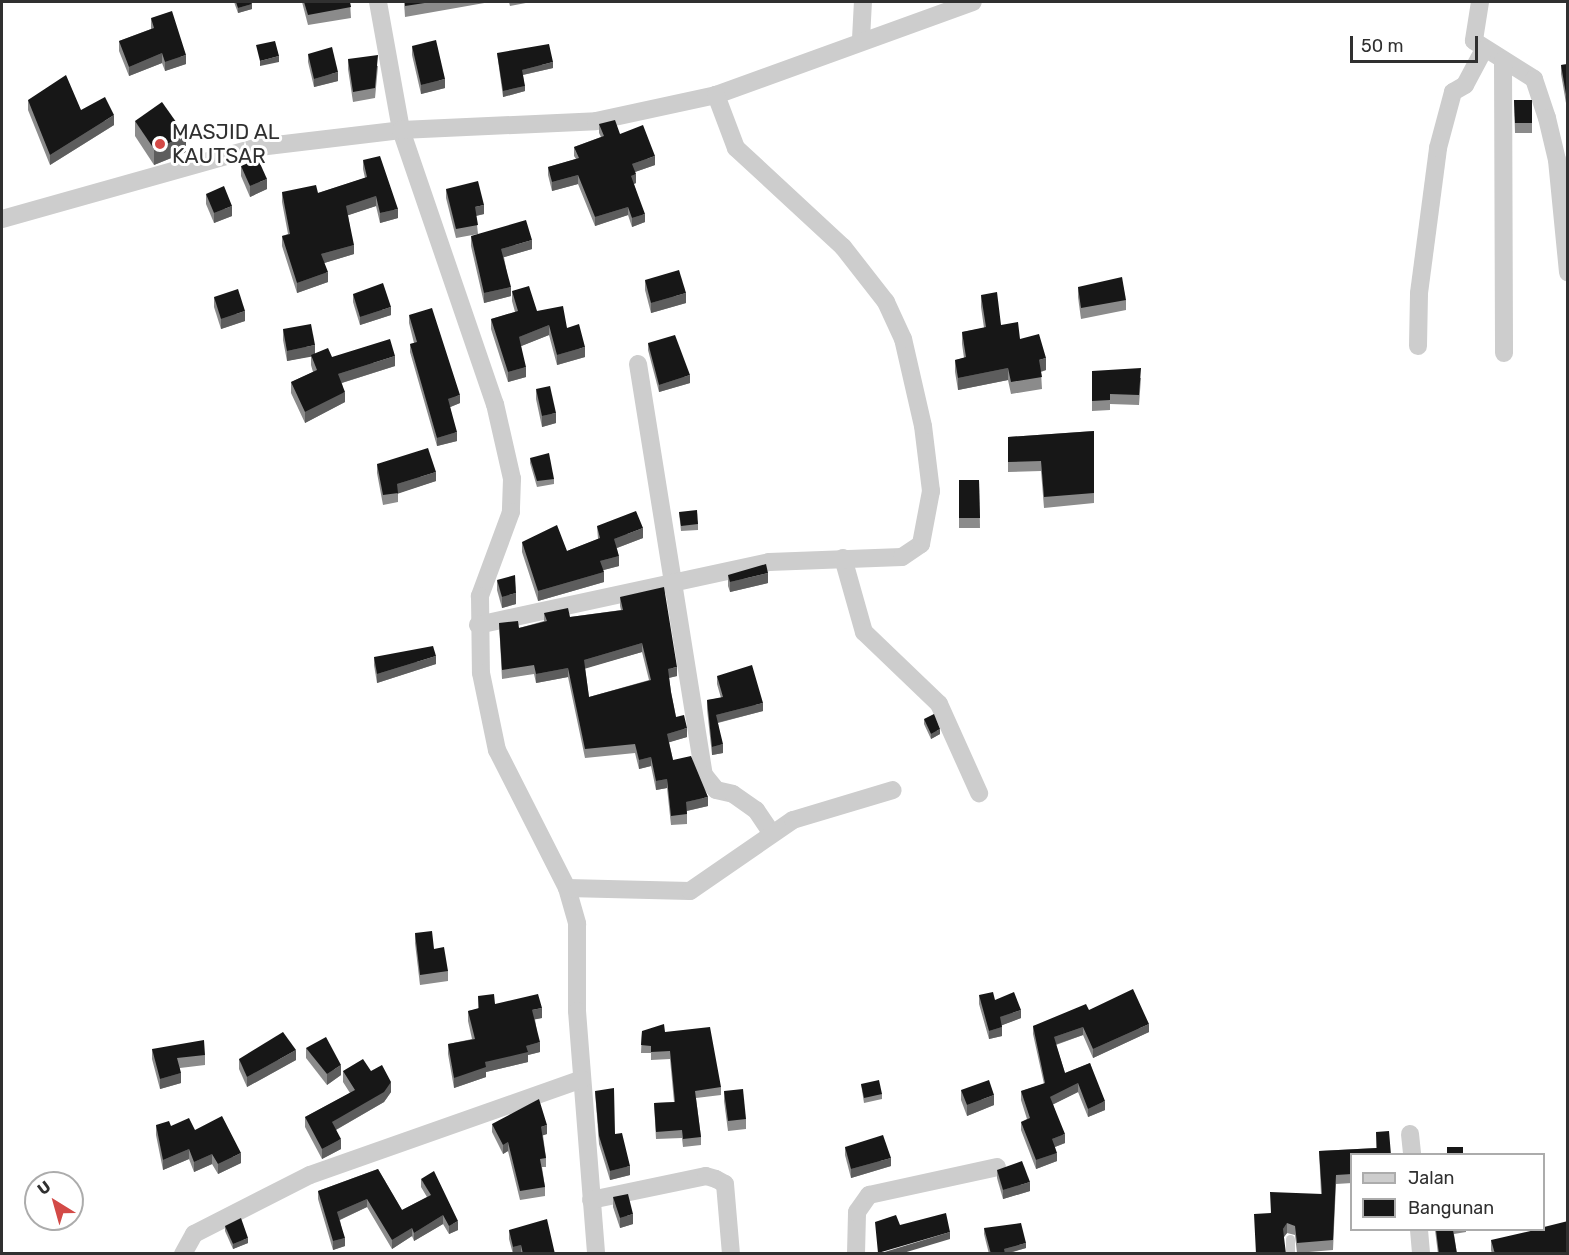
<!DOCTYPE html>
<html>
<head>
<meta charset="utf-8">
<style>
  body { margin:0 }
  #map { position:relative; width:1569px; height:1255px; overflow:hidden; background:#fff; font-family:Rubik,sans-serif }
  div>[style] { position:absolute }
  .lane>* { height:9px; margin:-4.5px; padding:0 4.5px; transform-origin:4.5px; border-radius:4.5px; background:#cdcdcd }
  .street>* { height:18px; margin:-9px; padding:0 9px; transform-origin:9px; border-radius:9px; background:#cdcdcd }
  .wall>* { inset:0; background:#8b8b8b }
  .shaded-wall>* { inset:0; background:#5d5d5d }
  .building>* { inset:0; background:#171717 }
  .dots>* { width:16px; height:16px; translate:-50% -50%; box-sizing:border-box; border:3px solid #fff; border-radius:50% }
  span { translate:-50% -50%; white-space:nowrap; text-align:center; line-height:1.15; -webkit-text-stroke:6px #fff; paint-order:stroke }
  .poi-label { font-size:21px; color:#303030 }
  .left { translate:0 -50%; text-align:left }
  .frame { position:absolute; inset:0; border:3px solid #303030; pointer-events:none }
  .legend { position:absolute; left:1350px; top:1153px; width:195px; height:78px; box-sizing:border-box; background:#fff; border:2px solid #acacac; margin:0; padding:8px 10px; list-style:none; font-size:18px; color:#303030 }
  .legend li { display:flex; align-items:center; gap:12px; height:30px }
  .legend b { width:30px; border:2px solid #acacac }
  .north { position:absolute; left:24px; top:1171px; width:60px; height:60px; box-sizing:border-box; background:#fff; border:2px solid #acacac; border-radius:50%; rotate:323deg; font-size:16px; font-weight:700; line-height:24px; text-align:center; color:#303030 }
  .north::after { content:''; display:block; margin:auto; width:21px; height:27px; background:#d34a47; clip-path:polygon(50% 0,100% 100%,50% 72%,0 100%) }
  .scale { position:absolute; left:1350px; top:36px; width:128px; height:27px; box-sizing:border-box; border:3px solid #303030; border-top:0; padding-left:8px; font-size:18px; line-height:21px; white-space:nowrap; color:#303030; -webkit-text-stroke:4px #fff; paint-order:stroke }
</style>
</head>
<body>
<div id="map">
  <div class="lane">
    <i style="left:1290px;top:1239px;width:15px;rotate:90deg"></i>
  </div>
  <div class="street">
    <i style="left:378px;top:2px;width:130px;rotate:79.8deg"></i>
    <i style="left:401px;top:130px;width:290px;rotate:71.1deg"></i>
    <i style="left:495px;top:404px;width:77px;rotate:77.2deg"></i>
    <i style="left:512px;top:479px;width:33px;rotate:92deg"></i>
    <i style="left:511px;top:512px;width:90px;rotate:110.3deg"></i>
    <i style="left:480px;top:596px;width:77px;rotate:89.3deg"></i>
    <i style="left:481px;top:673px;width:79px;rotate:78.3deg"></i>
    <i style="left:497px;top:750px;width:155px;rotate:63.1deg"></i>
    <i style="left:567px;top:888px;width:37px;rotate:74deg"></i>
    <i style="left:577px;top:924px;width:87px;rotate:90deg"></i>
    <i style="left:577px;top:1011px;width:244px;rotate:85.5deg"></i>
    <i style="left:1480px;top:2px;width:39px;rotate:99deg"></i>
    <i style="left:1474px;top:41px;width:71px;rotate:32.3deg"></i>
    <i style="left:1534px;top:79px;width:41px;rotate:71.6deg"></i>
    <i style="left:1547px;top:118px;width:43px;rotate:76.6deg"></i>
    <i style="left:1557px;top:160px;width:113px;rotate:84.4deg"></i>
    <i style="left:861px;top:39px;width:37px;rotate:-87deg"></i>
    <i style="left:1503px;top:60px;width:293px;rotate:89.8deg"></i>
    <i style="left:2px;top:219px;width:267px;rotate:-15.7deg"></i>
    <i style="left:259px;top:147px;width:143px;rotate:-6.8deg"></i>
    <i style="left:401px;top:130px;width:195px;rotate:-2.6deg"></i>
    <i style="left:596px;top:121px;width:123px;rotate:-12.2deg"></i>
    <i style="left:716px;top:95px;width:273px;rotate:-19.9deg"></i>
    <i style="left:1418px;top:346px;width:53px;rotate:-88.9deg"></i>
    <i style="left:1419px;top:293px;width:146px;rotate:-82.5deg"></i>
    <i style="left:1438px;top:148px;width:58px;rotate:-75deg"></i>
    <i style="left:1453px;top:92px;width:14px;rotate:-30deg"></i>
    <i style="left:1465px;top:85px;width:40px;rotate:-62deg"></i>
    <i style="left:638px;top:364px;width:416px;rotate:80.9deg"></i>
    <i style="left:704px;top:775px;width:19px;rotate:51deg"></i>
    <i style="left:716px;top:790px;width:17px;rotate:13deg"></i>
    <i style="left:733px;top:794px;width:28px;rotate:35deg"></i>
    <i style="left:756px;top:810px;width:27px;rotate:56deg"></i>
    <i style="left:843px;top:558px;width:77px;rotate:74.2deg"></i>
    <i style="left:864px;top:632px;width:104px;rotate:43.8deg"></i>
    <i style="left:939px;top:704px;width:98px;rotate:65.8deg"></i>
    <i style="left:478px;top:625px;width:298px;rotate:-12.2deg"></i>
    <i style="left:769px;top:562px;width:133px;rotate:-2.2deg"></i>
    <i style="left:902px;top:557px;width:23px;rotate:-34deg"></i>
    <i style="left:921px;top:544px;width:54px;rotate:-79.3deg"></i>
    <i style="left:931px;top:491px;width:65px;rotate:-97deg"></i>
    <i style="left:923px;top:426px;width:89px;rotate:-102.9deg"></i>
    <i style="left:903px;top:339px;width:41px;rotate:-114.7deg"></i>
    <i style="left:886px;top:302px;width:70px;rotate:-128deg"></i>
    <i style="left:843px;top:247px;width:146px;rotate:-137.2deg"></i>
    <i style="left:736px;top:148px;width:57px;rotate:-110.7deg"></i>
    <i style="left:567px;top:888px;width:123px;rotate:1.4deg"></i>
    <i style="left:690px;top:891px;width:125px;rotate:-34.6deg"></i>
    <i style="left:793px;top:820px;width:104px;rotate:-16.7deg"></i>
    <i style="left:1410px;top:1134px;width:20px;rotate:84deg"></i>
    <i style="left:591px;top:1200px;width:117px;rotate:-11.8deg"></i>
    <i style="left:706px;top:1176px;width:10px;rotate:17deg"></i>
    <i style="left:716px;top:1179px;width:10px;rotate:29deg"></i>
    <i style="left:725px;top:1184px;width:70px;rotate:85.1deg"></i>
    <i style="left:1419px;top:1230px;width:24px;rotate:85deg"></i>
    <i style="left:183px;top:1254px;width:23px;rotate:-61deg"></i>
    <i style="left:194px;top:1234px;width:130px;rotate:-27deg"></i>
    <i style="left:310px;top:1175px;width:288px;rotate:-19.4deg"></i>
    <i style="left:856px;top:1254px;width:42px;rotate:-88.6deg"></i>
    <i style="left:857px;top:1212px;width:21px;rotate:-55deg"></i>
    <i style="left:869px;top:1195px;width:131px;rotate:-12.3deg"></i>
  </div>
  <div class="wall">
    <i style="clip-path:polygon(234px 2px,251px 2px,252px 9px,238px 13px)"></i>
    <i style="clip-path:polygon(302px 2px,350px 2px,351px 18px,308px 25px)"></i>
    <i style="clip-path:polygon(404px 2px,490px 2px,405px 17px)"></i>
    <i style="clip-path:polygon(509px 2px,531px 2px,510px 6px)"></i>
    <i style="clip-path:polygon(151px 18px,186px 64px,165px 71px,162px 63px,129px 76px,119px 51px,119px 41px,151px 29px)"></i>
    <i style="clip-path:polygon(412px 46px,445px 88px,421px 94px,412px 55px)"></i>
    <i style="clip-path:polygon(497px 53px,553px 68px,523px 75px,525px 91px,503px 97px)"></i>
    <i style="clip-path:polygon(308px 54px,338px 81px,314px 87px,308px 62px)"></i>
    <i style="clip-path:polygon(348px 59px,378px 66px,375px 98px,353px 102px,348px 69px)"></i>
    <i style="clip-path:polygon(1568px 64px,1568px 102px,1566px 103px,1561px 74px,1561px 65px)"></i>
    <i style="clip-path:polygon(28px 100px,81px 110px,114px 125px,50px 165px,28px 110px)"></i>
    <i style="clip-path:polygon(1514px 100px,1532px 100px,1532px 133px,1515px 133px)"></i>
    <i style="clip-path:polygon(135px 121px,186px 152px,154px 165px,135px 136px)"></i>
    <i style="clip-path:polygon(599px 124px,620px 134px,655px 165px,635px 172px,636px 183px,634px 184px,645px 222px,632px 227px,628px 215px,595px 226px,578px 184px,552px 191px,548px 175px,548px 167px,576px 159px,574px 156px,574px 147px,601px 137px,599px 133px)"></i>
    <i style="clip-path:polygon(363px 160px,398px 218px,380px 223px,376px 206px,348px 215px,354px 254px,324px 263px,328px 282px,297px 293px,282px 246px,282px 236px,288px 234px,282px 202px,282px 192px,318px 193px,365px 178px,363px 169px)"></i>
    <i style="clip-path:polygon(241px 166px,267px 189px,250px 197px,241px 176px)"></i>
    <i style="clip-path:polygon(446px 189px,484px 214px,476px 216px,478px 234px,456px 238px,446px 198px)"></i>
    <i style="clip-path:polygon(206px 194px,232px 216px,214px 223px,206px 204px)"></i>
    <i style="clip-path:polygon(471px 236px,532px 249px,504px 257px,511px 296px,484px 303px,471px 246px)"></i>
    <i style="clip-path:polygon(645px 280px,686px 303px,651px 313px,645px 290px)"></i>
    <i style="clip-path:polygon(1078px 287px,1126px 300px,1126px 310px,1081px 319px,1078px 297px)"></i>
    <i style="clip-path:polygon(512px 291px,537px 311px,567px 328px,585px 357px,557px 365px,549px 335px,521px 346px,526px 377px,508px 382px,491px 329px,491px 319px,515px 312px,512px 301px)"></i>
    <i style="clip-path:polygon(353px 294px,391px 315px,360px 325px,353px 302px)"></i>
    <i style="clip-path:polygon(981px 295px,1001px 325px,1020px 339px,1046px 370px,1041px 372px,1042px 389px,1011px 394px,1008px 380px,958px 390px,955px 372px,955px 360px,964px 358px,962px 344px,962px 332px,984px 328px,981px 307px)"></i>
    <i style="clip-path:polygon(214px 297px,245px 321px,221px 329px,214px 307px)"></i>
    <i style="clip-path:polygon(409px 315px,460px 403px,450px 407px,457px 441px,437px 446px,410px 352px,410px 344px,414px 343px,409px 323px)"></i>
    <i style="clip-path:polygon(283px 329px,315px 354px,332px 357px,395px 366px,342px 383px,345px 402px,305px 423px,291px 393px,291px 382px,313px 372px,311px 365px,311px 356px,287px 361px,283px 340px)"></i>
    <i style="clip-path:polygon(648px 343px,690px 383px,659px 392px,648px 350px)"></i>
    <i style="clip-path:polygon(1092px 371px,1141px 378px,1139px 405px,1110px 404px,1110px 410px,1092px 411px)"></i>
    <i style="clip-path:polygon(536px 389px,556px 423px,542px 427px,536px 399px)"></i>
    <i style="clip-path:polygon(1094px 431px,1094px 503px,1044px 508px,1041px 471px,1008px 472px,1008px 437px)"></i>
    <i style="clip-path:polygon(530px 458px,554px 479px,554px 484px,537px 487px,530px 463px)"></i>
    <i style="clip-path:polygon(377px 464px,436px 481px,398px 493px,398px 502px,383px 505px,377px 473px)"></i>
    <i style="clip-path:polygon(959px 480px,979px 480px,980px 528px,959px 528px)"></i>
    <i style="clip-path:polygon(679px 512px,698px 524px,698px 530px,681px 531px)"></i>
    <i style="clip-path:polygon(597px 526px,643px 538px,617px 548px,619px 566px,603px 570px,604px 582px,538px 601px,522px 552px,522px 542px,567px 551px,598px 539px)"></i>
    <i style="clip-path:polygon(728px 575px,768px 583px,730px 592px,728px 586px)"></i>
    <i style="clip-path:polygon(497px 580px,516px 604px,502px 608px,497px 590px)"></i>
    <i style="clip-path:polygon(evenodd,620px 597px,677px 676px,669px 678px,671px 692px,676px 717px,687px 737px,669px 742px,673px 760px,708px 806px,687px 811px,687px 824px,671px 825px,667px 788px,656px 790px,651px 766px,639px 769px,635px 753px,585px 758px,568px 677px,536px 683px,534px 674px,502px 679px,499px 623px,519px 628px,544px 621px,544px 613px,570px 617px,621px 610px,620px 606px,620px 597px,642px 652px,649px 680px,589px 697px,585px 668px,642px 652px)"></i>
    <i style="clip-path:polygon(374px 657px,436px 664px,377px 683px,374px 665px)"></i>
    <i style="clip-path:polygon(717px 676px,763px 711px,718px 723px,723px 753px,712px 755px,707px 709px,707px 700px,721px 698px,717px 684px)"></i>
    <i style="clip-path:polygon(924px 719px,940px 734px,931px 739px,924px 724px)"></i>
    <i style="clip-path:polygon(415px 933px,434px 949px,448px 971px,448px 981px,420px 985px,415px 943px)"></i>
    <i style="clip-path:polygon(979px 995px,995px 1000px,1021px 1018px,1002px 1025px,1002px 1036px,989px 1039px,979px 1004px)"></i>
    <i style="clip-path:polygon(478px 996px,495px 1004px,542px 1018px,535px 1019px,540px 1052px,528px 1055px,528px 1062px,486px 1072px,486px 1077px,454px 1088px,448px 1054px,448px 1044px,472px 1039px,468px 1021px,468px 1011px,478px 1009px)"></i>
    <i style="clip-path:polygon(1089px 1010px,1149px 1032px,1093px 1058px,1083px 1035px,1056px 1045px,1065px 1073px,1090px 1063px,1105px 1110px,1088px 1117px,1078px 1092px,1053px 1104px,1065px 1143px,1055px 1147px,1057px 1161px,1036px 1169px,1021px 1130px,1021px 1122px,1027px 1119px,1021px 1100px,1021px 1091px,1044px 1084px,1033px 1034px,1033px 1026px)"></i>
    <i style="clip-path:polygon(642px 1031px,665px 1032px,721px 1087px,721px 1095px,696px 1098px,701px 1137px,701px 1145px,683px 1147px,682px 1138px,656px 1139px,654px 1103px,674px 1102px,670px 1059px,651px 1060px,651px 1053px,641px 1053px)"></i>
    <i style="clip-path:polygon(306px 1048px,341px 1075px,327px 1085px,306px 1058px)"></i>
    <i style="clip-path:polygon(152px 1049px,205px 1055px,205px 1065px,180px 1068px,181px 1083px,160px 1089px,152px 1059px)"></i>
    <i style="clip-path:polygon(239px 1059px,296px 1060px,247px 1087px,239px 1069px)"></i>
    <i style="clip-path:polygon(343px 1071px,371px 1071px,391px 1092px,384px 1102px,336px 1130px,341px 1149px,322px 1159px,305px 1127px,305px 1117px,350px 1093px,343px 1082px)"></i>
    <i style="clip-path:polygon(861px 1084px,882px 1094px,882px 1099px,864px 1103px)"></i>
    <i style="clip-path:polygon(961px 1090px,994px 1105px,967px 1116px,961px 1100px)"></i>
    <i style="clip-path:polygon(595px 1091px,615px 1134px,630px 1175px,610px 1180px,599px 1144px)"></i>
    <i style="clip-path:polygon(724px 1091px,746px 1119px,746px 1129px,728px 1131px,724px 1101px)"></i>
    <i style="clip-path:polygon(492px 1124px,547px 1134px,543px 1135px,546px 1158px,546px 1167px,542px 1167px,545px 1187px,545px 1196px,520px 1200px,508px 1151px,503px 1154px,492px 1132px)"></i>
    <i style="clip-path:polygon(156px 1125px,195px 1130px,241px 1163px,218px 1174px,212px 1164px,194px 1172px,189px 1159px,163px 1170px,156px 1135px)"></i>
    <i style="clip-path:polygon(1376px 1132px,1391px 1155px,1352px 1155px,1352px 1183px,1336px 1184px,1333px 1250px,1297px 1253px,1295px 1235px,1287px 1233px,1284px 1237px,1270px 1213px,1321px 1194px,1319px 1151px,1376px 1148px)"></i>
    <i style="clip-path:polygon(845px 1147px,891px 1166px,851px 1178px,845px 1155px)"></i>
    <i style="clip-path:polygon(378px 1169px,402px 1210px,427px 1197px,421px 1187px,421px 1179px,458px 1230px,449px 1234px,443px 1224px,414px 1241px,412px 1236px,392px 1249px,367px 1207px,340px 1220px,345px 1246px,333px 1250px,318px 1199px,318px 1191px)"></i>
    <i style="clip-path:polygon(997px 1170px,1030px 1191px,1003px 1199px,997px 1178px)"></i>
    <i style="clip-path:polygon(613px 1197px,633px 1224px,620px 1228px,613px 1207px)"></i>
    <i style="clip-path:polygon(225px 1226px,248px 1243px,233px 1249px,225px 1231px)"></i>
    <i style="clip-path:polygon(984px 1228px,1026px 1248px,1006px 1254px,989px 1254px,984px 1234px)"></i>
    <i style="clip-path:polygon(509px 1230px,555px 1254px,513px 1254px,509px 1239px)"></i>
    <i style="clip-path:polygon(1435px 1230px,1466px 1230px,1466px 1232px,1454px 1234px,1457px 1254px,1438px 1254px)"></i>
    <i style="clip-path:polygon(1491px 1240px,1568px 1254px,1492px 1254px,1491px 1250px)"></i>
  </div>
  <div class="shaded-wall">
    <i style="clip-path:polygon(252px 4px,252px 9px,238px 13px,238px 8px)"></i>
    <i style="clip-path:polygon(162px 53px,162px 63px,129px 76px,129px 67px)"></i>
    <i style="clip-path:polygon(186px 55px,186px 64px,165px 71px,165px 62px)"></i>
    <i style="clip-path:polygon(279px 56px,279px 62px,260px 66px,260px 61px)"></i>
    <i style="clip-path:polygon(553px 62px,553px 68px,522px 75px,522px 70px)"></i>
    <i style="clip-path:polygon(338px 72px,338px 81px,314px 87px,314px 79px)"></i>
    <i style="clip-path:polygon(445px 79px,445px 88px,421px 94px,421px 85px)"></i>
    <i style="clip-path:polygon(525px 86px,525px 91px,503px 97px,503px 91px)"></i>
    <i style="clip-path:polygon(114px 115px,114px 125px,50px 165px,50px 155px)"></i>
    <i style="clip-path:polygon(186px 136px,186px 152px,154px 165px,154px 149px)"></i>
    <i style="clip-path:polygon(655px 156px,655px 165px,632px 173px,632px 164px)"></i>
    <i style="clip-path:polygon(636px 174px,636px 183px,631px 185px,631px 176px)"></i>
    <i style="clip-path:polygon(578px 175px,578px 184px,552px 191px,552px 182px)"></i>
    <i style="clip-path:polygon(267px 179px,267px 189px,250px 197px,250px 186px)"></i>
    <i style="clip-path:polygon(376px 196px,376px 206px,346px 216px,346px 206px)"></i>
    <i style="clip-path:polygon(484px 205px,484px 214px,475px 216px,475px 207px)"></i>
    <i style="clip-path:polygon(232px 206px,232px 216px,214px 223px,214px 213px)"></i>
    <i style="clip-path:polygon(628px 207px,628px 215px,595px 226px,595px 217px)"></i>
    <i style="clip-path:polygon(398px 209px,398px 218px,380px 223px,380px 213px)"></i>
    <i style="clip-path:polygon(645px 214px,645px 222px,632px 227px,632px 218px)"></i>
    <i style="clip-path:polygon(532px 240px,532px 249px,501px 258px,501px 249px)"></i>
    <i style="clip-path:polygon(354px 245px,354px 254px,321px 264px,321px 254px)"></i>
    <i style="clip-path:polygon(328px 272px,328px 282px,297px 293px,297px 283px)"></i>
    <i style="clip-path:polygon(511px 287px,511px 296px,484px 303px,484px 293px)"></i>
    <i style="clip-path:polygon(686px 293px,686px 303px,651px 313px,651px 303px)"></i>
    <i style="clip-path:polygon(391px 307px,391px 315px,360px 325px,360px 317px)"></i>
    <i style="clip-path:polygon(245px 311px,245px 321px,221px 329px,221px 319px)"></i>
    <i style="clip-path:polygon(549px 325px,549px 335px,519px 347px,519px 337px)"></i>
    <i style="clip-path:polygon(315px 345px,315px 356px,287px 361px,287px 351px)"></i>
    <i style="clip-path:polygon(585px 347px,585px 357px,557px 365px,557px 355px)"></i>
    <i style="clip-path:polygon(395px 356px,395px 366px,338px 384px,338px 374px)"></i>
    <i style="clip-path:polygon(1046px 358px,1046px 370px,1039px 372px,1039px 360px)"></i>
    <i style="clip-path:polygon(526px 367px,526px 377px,508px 382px,508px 372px)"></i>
    <i style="clip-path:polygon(1008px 368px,1008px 380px,958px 390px,958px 378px)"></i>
    <i style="clip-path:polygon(690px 375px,690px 383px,659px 392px,659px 385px)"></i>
    <i style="clip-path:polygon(345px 392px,345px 402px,305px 423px,305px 412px)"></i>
    <i style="clip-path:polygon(460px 395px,460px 403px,448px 408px,448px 399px)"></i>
    <i style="clip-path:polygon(556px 413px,556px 423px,542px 427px,542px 416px)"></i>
    <i style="clip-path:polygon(457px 432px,457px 441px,437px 446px,437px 438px)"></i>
    <i style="clip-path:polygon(436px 472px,436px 481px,397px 494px,397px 484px)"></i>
    <i style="clip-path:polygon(643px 528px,643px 538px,614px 549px,614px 539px)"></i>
    <i style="clip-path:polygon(619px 556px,619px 566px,600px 571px,600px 561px)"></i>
    <i style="clip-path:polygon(604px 572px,604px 582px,538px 601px,538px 591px)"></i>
    <i style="clip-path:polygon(768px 573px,768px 583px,730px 592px,730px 582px)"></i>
    <i style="clip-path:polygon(516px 593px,516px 604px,502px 608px,502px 597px)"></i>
    <i style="clip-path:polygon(642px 643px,642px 652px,584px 669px,584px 660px)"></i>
    <i style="clip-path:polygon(436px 656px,436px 664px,377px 683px,377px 674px)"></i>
    <i style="clip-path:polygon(677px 667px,677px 676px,668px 678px,668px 669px)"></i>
    <i style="clip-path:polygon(568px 668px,568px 677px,536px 683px,536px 674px)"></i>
    <i style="clip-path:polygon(763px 703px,763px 711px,716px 723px,716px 715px)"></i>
    <i style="clip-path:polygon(687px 728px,687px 737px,667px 743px,667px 734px)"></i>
    <i style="clip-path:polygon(940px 729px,940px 734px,931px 739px,931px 734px)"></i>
    <i style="clip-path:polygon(723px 744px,723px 753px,712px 755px,712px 747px)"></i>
    <i style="clip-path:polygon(651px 757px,651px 766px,639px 769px,639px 760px)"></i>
    <i style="clip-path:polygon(667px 779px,667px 788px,656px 790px,656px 781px)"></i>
    <i style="clip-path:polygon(708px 797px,708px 806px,686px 811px,686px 802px)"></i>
    <i style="clip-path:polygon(542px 1008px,542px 1018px,532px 1020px,532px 1010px)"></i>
    <i style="clip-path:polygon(1021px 1010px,1021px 1018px,1000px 1026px,1000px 1017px)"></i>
    <i style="clip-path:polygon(1149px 1024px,1149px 1032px,1093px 1058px,1093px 1049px)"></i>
    <i style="clip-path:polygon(1002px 1027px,1002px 1036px,989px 1039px,989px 1031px)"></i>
    <i style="clip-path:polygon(1083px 1027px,1083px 1035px,1054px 1045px,1054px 1037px)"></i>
    <i style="clip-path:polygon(540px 1042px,540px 1052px,528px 1055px,528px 1062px,486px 1072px,486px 1077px,454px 1088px,454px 1078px,485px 1062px,526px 1046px)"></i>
    <i style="clip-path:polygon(296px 1050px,296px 1060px,247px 1087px,247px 1077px)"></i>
    <i style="clip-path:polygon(341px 1065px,341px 1075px,327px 1085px,327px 1074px)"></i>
    <i style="clip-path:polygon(181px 1073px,181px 1083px,160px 1089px,160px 1079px)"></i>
    <i style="clip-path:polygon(391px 1082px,391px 1092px,384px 1102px,332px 1132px,332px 1122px)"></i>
    <i style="clip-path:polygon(1078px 1083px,1078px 1092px,1050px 1106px,1050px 1097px)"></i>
    <i style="clip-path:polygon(994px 1095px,994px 1105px,967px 1116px,967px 1105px)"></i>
    <i style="clip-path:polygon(1105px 1101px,1105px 1110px,1088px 1117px,1088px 1109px)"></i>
    <i style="clip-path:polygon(547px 1125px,547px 1134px,541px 1136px,541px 1127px)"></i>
    <i style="clip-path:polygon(1065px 1134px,1065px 1143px,1052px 1148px,1052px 1139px)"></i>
    <i style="clip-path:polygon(341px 1139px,341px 1149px,322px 1159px,322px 1149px)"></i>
    <i style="clip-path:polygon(508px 1142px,508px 1151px,503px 1154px,503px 1145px)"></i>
    <i style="clip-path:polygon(189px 1149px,189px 1159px,163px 1170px,163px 1160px)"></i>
    <i style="clip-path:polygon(241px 1153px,241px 1163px,218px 1174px,218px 1164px)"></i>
    <i style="clip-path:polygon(1057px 1153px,1057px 1161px,1036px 1169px,1036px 1160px)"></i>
    <i style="clip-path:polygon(212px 1154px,212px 1164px,194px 1172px,194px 1162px)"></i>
    <i style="clip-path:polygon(891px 1158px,891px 1166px,851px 1178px,851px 1169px)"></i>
    <i style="clip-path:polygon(630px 1166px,630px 1175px,610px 1180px,610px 1171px)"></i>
    <i style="clip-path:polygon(1030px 1182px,1030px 1191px,1003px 1199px,1003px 1190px)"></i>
    <i style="clip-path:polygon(367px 1199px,367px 1207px,337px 1221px,337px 1212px)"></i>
    <i style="clip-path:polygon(633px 1214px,633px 1224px,620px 1228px,620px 1218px)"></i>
    <i style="clip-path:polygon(443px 1215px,443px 1224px,414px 1241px,414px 1233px)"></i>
    <i style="clip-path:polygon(458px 1221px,458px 1230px,449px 1234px,449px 1226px)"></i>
    <i style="clip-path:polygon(1287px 1223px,1287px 1233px,1283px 1238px,1283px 1229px)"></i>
    <i style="clip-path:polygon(412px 1228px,412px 1236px,392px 1249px,392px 1240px)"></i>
    <i style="clip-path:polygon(950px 1232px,950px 1239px,900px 1254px,878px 1254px)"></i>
    <i style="clip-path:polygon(248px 1238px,248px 1243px,233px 1249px,233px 1244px)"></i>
    <i style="clip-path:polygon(345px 1238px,345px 1246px,333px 1250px,333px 1241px)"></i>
    <i style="clip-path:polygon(1026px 1243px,1026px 1248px,1004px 1254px,1004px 1249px)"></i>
    <i style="clip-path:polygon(521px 1245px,521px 1254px,513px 1254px,513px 1247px)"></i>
  </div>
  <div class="building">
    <i style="clip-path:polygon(236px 2px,251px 2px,252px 4px,238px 8px)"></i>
    <i style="clip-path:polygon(304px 2px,350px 2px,351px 7px,308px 15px)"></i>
    <i style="clip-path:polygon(405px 2px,431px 2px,405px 6px)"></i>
    <i style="clip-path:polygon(172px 11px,186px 55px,165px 62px,162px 53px,129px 67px,119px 41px,154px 28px,151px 18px)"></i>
    <i style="clip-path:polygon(436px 40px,445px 79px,421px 85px,412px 46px)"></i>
    <i style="clip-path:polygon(275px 41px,279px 56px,260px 61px,256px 45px)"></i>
    <i style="clip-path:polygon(549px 44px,553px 62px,522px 70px,525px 86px,503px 91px,497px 53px)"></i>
    <i style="clip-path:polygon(332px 47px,338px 72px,314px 79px,308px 54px)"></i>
    <i style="clip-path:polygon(378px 55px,375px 88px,353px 92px,348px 59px)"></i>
    <i style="clip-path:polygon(1568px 64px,1568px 93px,1566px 94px,1561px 65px)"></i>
    <i style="clip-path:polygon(66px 75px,81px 110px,105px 97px,114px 115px,50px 155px,28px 100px)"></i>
    <i style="clip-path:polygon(1514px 100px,1532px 100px,1532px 123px,1515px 123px)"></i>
    <i style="clip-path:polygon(162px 102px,186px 136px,154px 149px,135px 121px)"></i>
    <i style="clip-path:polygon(615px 120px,620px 134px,643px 125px,655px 156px,632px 164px,636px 174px,631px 176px,645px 214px,632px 218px,628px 207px,595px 217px,578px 175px,552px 182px,548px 167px,579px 158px,574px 147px,604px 136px,599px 124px)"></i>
    <i style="clip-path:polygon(380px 156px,398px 209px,380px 213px,376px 196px,346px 206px,354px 245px,321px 254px,328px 272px,297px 283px,282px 236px,290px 234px,282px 192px,316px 185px,318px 193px,367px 177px,363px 160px)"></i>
    <i style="clip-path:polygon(258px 159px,267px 179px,250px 186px,241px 166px)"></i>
    <i style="clip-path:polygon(478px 181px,484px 205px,475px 207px,478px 225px,456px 229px,446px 189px)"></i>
    <i style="clip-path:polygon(224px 186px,232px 206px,214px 213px,206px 194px)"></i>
    <i style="clip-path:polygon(526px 220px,532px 240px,501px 249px,511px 287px,484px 293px,471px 236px)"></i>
    <i style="clip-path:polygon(679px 270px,686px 293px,651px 303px,645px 280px)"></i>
    <i style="clip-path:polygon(1122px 277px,1126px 300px,1081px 308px,1078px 287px)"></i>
    <i style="clip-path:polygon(383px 283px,391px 307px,360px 317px,353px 294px)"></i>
    <i style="clip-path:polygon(529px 286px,537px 311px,563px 306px,567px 328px,579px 324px,585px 347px,557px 355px,549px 325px,519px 337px,526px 367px,508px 372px,491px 319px,518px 311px,512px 291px)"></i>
    <i style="clip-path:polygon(238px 289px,245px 311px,221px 319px,214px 297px)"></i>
    <i style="clip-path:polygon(997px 292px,1001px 325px,1018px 322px,1020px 339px,1039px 334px,1046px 358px,1039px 360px,1042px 377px,1011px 382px,1008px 368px,958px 378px,955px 360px,966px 357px,962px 332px,986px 327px,981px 295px)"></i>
    <i style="clip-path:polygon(432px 308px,460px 395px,448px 399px,457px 432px,437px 438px,410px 344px,417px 342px,409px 315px)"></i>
    <i style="clip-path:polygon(311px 324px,315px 345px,287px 351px,283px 329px)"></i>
    <i style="clip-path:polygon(675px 335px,690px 375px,659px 385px,648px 343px)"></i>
    <i style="clip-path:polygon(390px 339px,395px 356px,338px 374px,345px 392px,305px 412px,291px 382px,317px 370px,311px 355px,328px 348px,332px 357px)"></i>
    <i style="clip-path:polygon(1141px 368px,1139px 395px,1110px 394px,1110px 400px,1092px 401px,1092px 371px)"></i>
    <i style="clip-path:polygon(550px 386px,556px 413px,542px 416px,536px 389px)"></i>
    <i style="clip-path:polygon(1094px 431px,1094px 493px,1044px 497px,1041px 461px,1008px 462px,1008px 437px)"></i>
    <i style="clip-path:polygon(428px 448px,436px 472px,397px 484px,398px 493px,383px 495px,377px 464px)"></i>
    <i style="clip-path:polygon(549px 453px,554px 479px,537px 481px,530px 458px)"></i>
    <i style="clip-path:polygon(959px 480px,979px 480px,980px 518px,959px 518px)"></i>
    <i style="clip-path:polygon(697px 510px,698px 524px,681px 526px,679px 512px)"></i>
    <i style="clip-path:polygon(636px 511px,643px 528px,614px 539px,619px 556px,600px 561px,604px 572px,538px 591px,522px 542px,557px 525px,567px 551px,600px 538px,597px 526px)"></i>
    <i style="clip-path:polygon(766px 564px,768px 573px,730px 582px,728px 575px)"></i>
    <i style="clip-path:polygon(515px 575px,516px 593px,502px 597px,497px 580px)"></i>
    <i style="clip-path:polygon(evenodd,664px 587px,677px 667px,668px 669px,671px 692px,676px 717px,684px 715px,687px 728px,667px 734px,673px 760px,691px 756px,708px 797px,686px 802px,687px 814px,671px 816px,667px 779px,656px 781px,651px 757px,639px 760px,635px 744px,585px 749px,568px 668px,536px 674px,534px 665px,502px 670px,499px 623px,518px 621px,519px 628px,547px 621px,544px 613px,568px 608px,570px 617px,623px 610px,620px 597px,664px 587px,642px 643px,651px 680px,589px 697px,584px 660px,642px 643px)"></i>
    <i style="clip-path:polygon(433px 646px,436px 656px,377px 674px,374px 657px)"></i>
    <i style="clip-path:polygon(752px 665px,763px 703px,716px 715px,723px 744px,712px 747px,707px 700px,723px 697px,717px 676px)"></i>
    <i style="clip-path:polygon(934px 714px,940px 729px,931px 734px,924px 719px)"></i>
    <i style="clip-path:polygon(432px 931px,434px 949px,444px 947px,448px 971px,420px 975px,415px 933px)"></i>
    <i style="clip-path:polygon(1133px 989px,1149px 1024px,1093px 1049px,1083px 1027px,1054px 1037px,1065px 1073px,1090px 1063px,1105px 1101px,1088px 1109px,1078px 1083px,1050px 1097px,1065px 1134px,1052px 1139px,1057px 1153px,1036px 1160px,1021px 1122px,1030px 1118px,1021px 1091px,1045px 1083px,1033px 1026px,1086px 1004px,1089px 1010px)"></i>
    <i style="clip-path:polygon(993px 992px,995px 1000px,1014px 992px,1021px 1010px,1000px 1017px,1002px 1027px,989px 1031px,979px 995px)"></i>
    <i style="clip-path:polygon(494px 994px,495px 1004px,538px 994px,542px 1008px,532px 1010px,540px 1042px,526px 1046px,528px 1052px,485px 1062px,486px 1067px,454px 1078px,448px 1044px,475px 1039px,468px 1011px,479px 1008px,478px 996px)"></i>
    <i style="clip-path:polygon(664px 1024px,665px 1032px,710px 1027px,721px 1087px,695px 1091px,701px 1137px,683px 1139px,682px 1130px,656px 1132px,654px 1103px,675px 1102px,670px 1051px,651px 1052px,651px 1046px,641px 1045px,642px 1031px)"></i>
    <i style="clip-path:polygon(283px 1032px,296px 1050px,247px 1077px,239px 1059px)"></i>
    <i style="clip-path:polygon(326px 1037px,341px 1065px,327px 1074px,306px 1048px)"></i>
    <i style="clip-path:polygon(204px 1040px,205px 1055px,177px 1058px,181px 1073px,160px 1079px,152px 1049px)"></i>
    <i style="clip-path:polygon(363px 1059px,371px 1071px,382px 1065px,391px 1082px,384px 1092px,332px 1122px,341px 1139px,322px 1149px,305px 1117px,355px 1090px,343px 1071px)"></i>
    <i style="clip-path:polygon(879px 1080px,882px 1094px,864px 1098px,861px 1084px)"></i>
    <i style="clip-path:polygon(989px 1080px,994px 1095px,967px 1105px,961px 1090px)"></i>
    <i style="clip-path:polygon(614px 1088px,615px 1134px,622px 1133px,630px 1166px,610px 1171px,599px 1136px,595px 1091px)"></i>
    <i style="clip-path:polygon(743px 1089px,746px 1119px,728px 1121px,724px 1091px)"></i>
    <i style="clip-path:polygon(539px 1099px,547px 1125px,541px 1127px,546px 1158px,540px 1159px,545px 1187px,520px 1191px,508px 1142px,503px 1145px,492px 1124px)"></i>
    <i style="clip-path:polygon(222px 1116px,241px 1153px,218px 1164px,212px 1154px,194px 1162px,189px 1149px,163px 1160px,156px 1125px,169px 1121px,171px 1126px,189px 1118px,195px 1130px)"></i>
    <i style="clip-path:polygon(1389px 1131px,1391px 1155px,1352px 1155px,1352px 1174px,1336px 1175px,1333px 1240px,1297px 1243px,1295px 1226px,1287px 1223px,1283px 1229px,1286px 1254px,1256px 1254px,1254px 1214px,1271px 1213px,1270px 1192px,1322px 1194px,1319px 1151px,1377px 1148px,1376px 1132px)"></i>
    <i style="clip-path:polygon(883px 1135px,891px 1158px,851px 1169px,845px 1147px)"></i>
    <i style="clip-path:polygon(1447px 1147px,1463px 1147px,1463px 1155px,1447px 1155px)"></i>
    <i style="clip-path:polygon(1022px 1161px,1030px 1182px,1003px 1190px,997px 1170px)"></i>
    <i style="clip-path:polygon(378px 1169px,402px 1210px,431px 1195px,421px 1179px,434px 1171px,458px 1221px,449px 1226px,443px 1215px,414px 1233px,412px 1228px,392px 1240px,367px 1199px,337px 1212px,345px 1238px,333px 1241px,318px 1191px)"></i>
    <i style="clip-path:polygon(628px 1194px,633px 1214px,620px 1218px,613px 1197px)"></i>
    <i style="clip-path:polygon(946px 1213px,950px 1232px,878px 1253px,875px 1222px,896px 1215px,900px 1225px)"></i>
    <i style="clip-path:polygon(241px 1218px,248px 1238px,233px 1244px,225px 1226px)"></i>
    <i style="clip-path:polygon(547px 1219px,555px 1254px,523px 1254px,521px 1245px,513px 1247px,509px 1230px)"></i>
    <i style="clip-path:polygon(1568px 1221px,1568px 1254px,1495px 1254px,1491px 1240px,1535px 1230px,1544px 1230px,1544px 1227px)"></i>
    <i style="clip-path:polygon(1021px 1223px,1026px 1243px,1004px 1249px,1005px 1254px,991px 1254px,984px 1228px)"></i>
    <i style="clip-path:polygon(1436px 1230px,1453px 1230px,1457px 1254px,1439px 1254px)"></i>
    <i style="clip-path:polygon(1409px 1252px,1409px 1254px,1384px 1254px,1384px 1253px)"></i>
  </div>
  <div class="dots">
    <i style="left:160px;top:144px;background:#d34a47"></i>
  </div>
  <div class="poi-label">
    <span class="left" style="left:172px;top:144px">MASJID AL<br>KAUTSAR</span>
  </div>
  <div class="frame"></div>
  <ul class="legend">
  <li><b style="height:8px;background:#cdcdcd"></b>Jalan</li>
  <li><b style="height:16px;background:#171717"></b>Bangunan</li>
  </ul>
  <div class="north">U</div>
  <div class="scale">50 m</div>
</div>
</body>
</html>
